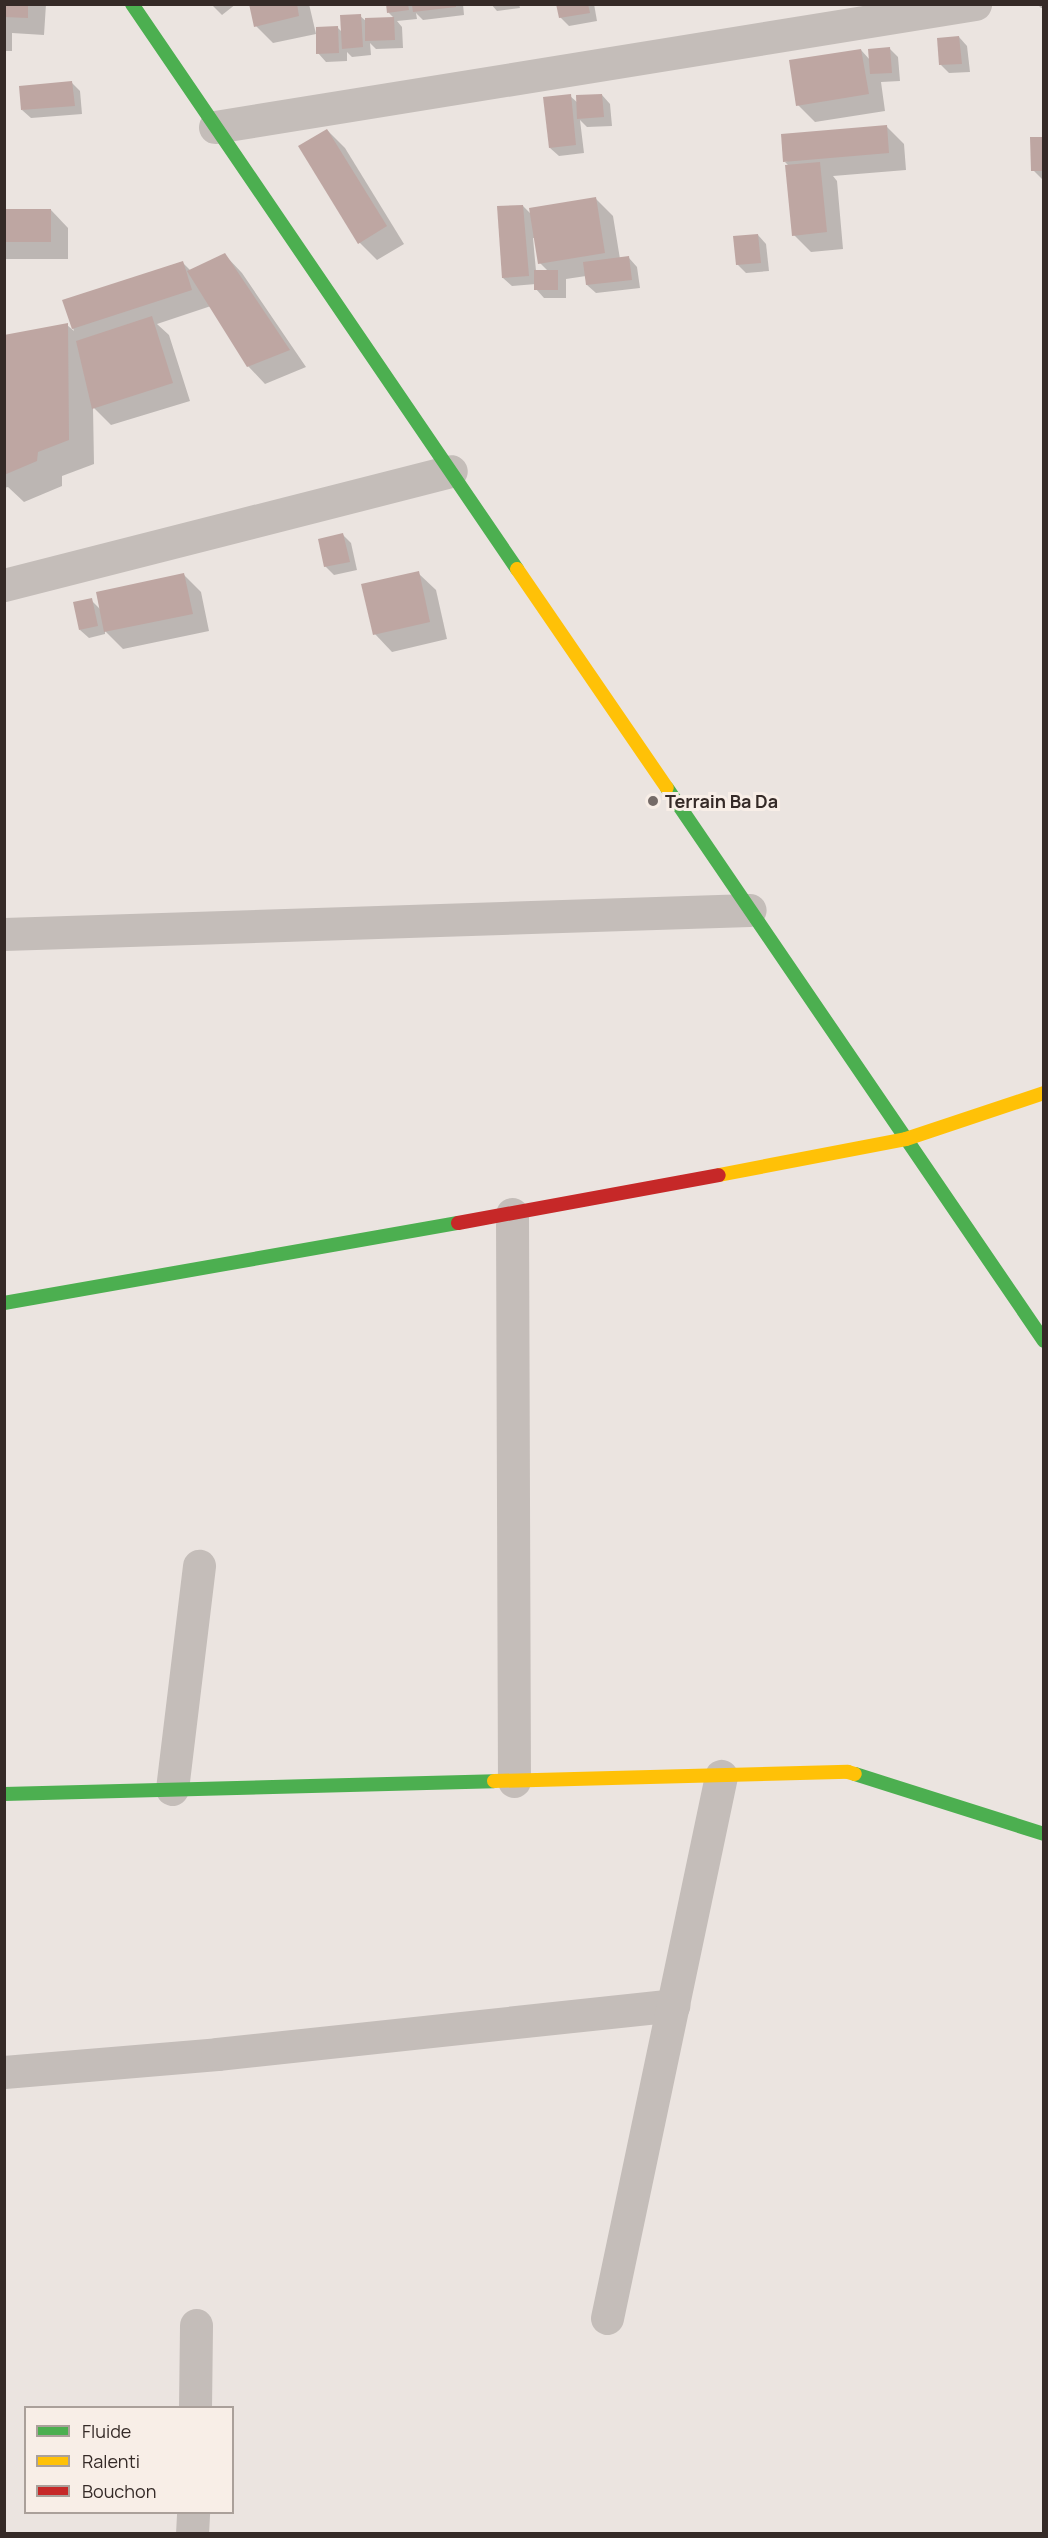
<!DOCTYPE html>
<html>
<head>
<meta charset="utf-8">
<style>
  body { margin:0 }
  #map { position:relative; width:1048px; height:2538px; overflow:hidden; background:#ebe4e0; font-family:Manrope,sans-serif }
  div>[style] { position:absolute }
  .shadow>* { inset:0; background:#0003 }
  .building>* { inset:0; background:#bea6a2 }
  .street>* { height:33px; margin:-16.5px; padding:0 16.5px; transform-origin:16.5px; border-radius:16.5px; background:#c4bdb9 }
  .fast>* { height:14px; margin:-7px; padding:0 7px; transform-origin:7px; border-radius:7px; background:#4caf50 }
  .slow>* { height:14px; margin:-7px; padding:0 7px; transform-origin:7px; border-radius:7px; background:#ffc107 }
  .jam>* { height:14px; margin:-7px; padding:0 7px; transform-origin:7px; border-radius:7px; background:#c62828 }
  .dots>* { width:16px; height:16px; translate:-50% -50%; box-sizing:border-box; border:3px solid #f8eee7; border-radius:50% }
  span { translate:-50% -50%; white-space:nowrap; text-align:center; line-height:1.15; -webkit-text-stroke:6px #f8eee7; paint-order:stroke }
  .poi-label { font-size:18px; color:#352a27; font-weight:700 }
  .left { translate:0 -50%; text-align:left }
  .frame { position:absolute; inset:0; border:6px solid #352a27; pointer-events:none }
  .legend { position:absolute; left:24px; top:2406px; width:210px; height:108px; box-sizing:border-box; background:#f8eee7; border:2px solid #aaa09a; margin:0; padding:8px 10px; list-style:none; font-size:18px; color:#352a27 }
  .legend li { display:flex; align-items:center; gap:12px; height:30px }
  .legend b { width:30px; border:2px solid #aaa09a }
</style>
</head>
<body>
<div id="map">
  <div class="shadow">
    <i style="clip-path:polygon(4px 4px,46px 4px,44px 35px,12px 33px,12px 51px,4px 51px)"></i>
    <i style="clip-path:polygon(211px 4px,236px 4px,222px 15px)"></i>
    <i style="clip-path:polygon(250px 4px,309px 4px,316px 34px,273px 43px,256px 26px)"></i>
    <i style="clip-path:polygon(387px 4px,463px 4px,464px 15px,423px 20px,416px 13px,417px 19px,397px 21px,402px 27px,403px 48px,376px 49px,370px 43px,371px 55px,352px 57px,347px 52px,347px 61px,326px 62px,318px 53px,337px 27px,342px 32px,360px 16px,366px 21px,366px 19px,394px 18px,389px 13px)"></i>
    <i style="clip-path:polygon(491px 4px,519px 4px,520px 8px,497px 11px)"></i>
    <i style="clip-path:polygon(558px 4px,594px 4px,597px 21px,569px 26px,560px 17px)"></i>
    <i style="clip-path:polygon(1037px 4px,1044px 4px,1044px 8px,1041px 8px)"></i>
    <i style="clip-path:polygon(959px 37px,967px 46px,970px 72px,949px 73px,941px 65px)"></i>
    <i style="clip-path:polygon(889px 48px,898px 57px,900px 81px,881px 82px,885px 111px,815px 122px,798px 105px,861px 50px,870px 60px)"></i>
    <i style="clip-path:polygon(72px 83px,80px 91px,82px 114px,31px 118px,22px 110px)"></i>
    <i style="clip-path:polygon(602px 95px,610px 104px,612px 126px,587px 127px,580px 120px,584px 153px,559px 156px,550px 148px,570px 96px,578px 103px)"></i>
    <i style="clip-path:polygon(886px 126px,904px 144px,906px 170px,833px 176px,837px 181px,843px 249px,811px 252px,794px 235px,789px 166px,785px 162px)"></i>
    <i style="clip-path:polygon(327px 130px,345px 148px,404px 244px,377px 260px,360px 243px)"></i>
    <i style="clip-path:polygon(1044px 138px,1044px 179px,1042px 179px,1033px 170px)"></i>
    <i style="clip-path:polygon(evenodd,596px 199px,613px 216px,620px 259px,629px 258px,637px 267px,640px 288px,596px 293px,587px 285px,586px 276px,566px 279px,566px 298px,544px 298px,536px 289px,536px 284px,512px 286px,503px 278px,523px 206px,532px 215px,596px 199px,533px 238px,536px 238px,540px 263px,548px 271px,536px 271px,533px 238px)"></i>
    <i style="clip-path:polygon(4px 210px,51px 210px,68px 228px,68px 259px,4px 259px)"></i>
    <i style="clip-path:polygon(758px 235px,766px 244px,769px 271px,746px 273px,737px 264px)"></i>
    <i style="clip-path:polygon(225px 255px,242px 273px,306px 367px,265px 384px,248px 366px,211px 306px,157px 324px,169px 335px,190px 401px,111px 425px,93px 407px,94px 464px,62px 476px,62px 486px,24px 502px,8px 487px,4px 488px,4px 336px,67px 325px,74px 331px,64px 301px,182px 262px,191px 271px)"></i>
    <i style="clip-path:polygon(343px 535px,351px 543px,357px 570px,334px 575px,325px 566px)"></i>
    <i style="clip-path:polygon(418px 573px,436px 590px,447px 639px,392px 652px,375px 634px)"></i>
    <i style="clip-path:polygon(184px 575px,201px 592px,209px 631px,123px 649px,105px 631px,105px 634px,89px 638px,80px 630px,91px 600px,101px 610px)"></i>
  </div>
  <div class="building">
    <i style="clip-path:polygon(4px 4px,28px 4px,28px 18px,4px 17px)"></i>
    <i style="clip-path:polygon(249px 4px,297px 4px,299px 16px,254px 27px)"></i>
    <i style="clip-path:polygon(386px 4px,408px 4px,409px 10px,387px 13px)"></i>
    <i style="clip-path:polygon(556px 4px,588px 4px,590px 13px,559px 18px)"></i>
    <i style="clip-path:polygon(412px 5px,456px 5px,456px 7px,413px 12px)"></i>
    <i style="clip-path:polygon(361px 14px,363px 47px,342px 49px,340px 15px)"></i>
    <i style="clip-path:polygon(394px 17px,395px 40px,365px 41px,365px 18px)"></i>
    <i style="clip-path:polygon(338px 26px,339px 53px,316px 54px,316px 27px)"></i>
    <i style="clip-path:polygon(959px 36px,962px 64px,939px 65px,937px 38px)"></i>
    <i style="clip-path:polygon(890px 47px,892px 73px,870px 74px,868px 49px)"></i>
    <i style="clip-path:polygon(861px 49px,869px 94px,796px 106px,789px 60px)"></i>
    <i style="clip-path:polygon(72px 81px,75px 106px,21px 110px,19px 86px)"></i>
    <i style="clip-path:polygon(571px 94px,576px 145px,549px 148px,543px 97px)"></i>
    <i style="clip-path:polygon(602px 94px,604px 117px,577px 119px,576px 95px)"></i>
    <i style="clip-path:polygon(887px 125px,889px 153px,783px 162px,781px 134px)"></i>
    <i style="clip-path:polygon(327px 129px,387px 226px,358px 244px,298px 146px)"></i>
    <i style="clip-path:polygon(1030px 137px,1044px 137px,1044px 171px,1031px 171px)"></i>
    <i style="clip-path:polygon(820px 162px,827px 232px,792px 236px,785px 165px)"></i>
    <i style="clip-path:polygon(596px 197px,605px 253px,538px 264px,529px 208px)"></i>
    <i style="clip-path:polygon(523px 205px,529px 276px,502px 278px,497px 206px)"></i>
    <i style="clip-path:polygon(4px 209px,51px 209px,51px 242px,4px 242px)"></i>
    <i style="clip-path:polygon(758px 234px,761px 263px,736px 265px,733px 236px)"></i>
    <i style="clip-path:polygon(225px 253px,290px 350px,247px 367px,187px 271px)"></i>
    <i style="clip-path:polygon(629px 256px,632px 280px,586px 285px,583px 262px)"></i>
    <i style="clip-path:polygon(183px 261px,192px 290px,72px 329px,62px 300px)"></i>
    <i style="clip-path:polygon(534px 270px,558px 270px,558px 290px,534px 290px)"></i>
    <i style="clip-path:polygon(152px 316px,173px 383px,92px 409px,76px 341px)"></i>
    <i style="clip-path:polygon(68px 323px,69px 440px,38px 452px,37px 461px,4px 475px,4px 335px)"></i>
    <i style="clip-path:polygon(343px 533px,350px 562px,324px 567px,318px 539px)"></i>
    <i style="clip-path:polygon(419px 571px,430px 622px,373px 635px,361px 584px)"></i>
    <i style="clip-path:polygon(184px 573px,193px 614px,104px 632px,96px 592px)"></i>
    <i style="clip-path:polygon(92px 598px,98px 626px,79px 630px,73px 602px)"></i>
  </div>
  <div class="street">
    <i style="left:215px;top:127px;width:770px;rotate:-9.19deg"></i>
    <i style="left:4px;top:585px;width:461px;rotate:-14.3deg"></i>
    <i style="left:4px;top:934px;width:746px;rotate:-1.84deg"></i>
    <i style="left:512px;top:1214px;width:567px;rotate:89.8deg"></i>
    <i style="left:172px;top:1789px;width:225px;rotate:-83.1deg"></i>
    <i style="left:4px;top:2072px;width:214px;rotate:-4.8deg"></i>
    <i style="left:217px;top:2054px;width:459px;rotate:-6.1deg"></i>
    <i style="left:607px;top:2318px;width:554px;rotate:-78.12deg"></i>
    <i style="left:195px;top:2408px;width:83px;rotate:-89.3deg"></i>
    <i style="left:192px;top:2534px;width:22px;rotate:-87deg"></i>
  </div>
  <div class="fast">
    <i style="left:132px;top:4px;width:684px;rotate:55.73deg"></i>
    <i style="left:667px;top:788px;width:669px;rotate:55.72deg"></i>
    <i style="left:4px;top:1303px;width:461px;rotate:-10deg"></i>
    <i style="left:855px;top:1774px;width:198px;rotate:17.6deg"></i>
    <i style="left:4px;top:1794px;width:490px;rotate:-1.5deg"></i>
  </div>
  <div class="slow">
    <i style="left:517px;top:569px;width:265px;rotate:55.6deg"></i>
    <i style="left:719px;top:1175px;width:190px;rotate:-10.9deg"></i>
    <i style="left:906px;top:1139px;width:145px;rotate:-18.4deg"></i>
    <i style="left:494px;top:1781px;width:354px;rotate:-1.5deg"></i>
    <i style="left:848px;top:1772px;width:7px;rotate:16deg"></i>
  </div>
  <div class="jam">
    <i style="left:458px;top:1223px;width:265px;rotate:-10.4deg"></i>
  </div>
  <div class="dots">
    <i style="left:653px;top:801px;background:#756b68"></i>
  </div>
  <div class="poi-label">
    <span class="left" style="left:665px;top:801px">Terrain Ba Da</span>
  </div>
  <div class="frame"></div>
  <ul class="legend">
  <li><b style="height:8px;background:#4caf50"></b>Fluide</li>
  <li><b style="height:8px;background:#ffc107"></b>Ralenti</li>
  <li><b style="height:8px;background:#c62828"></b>Bouchon</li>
  </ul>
</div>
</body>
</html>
